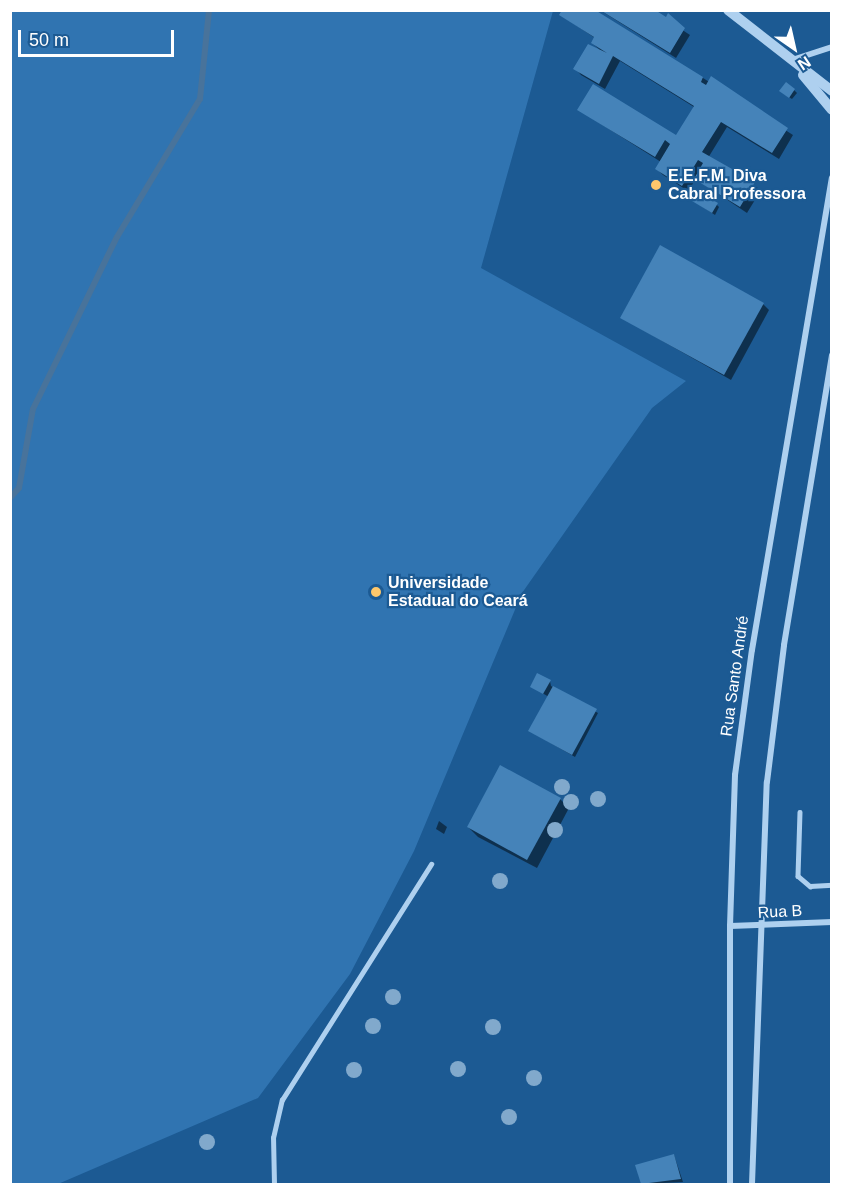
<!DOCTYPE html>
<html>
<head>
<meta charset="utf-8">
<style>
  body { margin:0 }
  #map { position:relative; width:842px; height:1195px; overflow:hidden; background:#1c5a93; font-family:Arial,sans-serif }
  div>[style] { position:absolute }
  .green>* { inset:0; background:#3074b1 }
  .shadow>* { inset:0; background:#0007 }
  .stream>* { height:6px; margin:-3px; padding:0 3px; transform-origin:3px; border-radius:3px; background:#48739b }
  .building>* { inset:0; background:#4583b9 }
  .service>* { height:4.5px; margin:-2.25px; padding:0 2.25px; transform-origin:2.25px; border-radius:2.25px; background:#aed0ef }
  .minor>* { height:6px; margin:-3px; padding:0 3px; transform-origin:3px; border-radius:3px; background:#aed0ef }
  .tertiary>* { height:10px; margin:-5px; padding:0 5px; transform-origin:5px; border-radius:5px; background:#aed0ef }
  .trees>* { width:16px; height:16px; margin:-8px; border-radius:50%; background:#81a9cc }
  .dots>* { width:16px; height:16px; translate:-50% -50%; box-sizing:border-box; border:3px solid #1c5a93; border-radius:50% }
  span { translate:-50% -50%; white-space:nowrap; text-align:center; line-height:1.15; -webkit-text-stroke:4.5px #1c5a93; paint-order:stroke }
  .poi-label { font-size:16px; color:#fff; font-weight:700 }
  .left { translate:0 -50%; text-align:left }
  .street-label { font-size:16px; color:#fff }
  .frame { position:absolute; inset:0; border:12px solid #fff; pointer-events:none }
  .north { position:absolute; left:764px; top:18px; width:60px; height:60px; -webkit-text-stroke:4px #1c5a93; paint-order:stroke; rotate:146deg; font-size:16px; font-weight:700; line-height:24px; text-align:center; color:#fff }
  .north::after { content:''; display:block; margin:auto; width:21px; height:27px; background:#fff; clip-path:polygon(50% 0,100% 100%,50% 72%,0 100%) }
  .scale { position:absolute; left:18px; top:30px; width:156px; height:27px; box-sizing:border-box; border:3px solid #fff; border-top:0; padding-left:8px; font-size:18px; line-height:21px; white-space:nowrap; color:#fff; -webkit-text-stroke:4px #1c5a93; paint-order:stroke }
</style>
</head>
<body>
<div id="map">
  <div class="green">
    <i style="clip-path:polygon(10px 11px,553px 11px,481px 268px,686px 381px,652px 408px,522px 593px,414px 851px,350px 974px,258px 1098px,58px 1184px,10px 1184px)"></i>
  </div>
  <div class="shadow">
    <i style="clip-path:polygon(600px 10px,652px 10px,690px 35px,676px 58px)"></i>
    <i style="clip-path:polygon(561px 15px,703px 78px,793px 135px,779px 159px,727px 127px,708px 158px,761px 190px,747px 213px,696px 179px,688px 191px,663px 175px,657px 169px,661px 162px,579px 110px,676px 137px,694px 107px,620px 61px,605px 89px,581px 75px,575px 68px,599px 49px,592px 43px,595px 38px)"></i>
    <i style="clip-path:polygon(794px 90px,797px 93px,792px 99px,784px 94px)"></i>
    <i style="clip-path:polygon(697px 203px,717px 205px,719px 207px,715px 215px)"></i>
    <i style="clip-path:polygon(763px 304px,769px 310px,731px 380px,622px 318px)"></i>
    <i style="clip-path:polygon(550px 681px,551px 686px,598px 713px,575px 757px,530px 731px,549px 697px,532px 687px)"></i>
    <i style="clip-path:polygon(560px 799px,569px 808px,537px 868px,478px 837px,468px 827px)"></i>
    <i style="clip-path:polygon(439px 821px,447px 827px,444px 834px,436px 829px)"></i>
    <i style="clip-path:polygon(674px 1155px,683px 1182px,643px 1184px,637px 1166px)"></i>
  </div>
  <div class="stream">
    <i style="left:10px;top:498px;width:13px;rotate:-48deg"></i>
    <i style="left:19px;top:488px;width:80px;rotate:-80deg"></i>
    <i style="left:33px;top:409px;width:191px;rotate:-64deg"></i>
    <i style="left:117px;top:237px;width:161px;rotate:-59deg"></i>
    <i style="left:200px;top:99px;width:89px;rotate:-84.2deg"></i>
  </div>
  <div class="building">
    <i style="clip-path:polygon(562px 10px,595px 10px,703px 77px,701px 82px,706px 85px,711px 76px,788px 128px,772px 153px,721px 122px,702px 152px,755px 182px,740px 207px,694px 179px,703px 163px,698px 160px,682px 186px,655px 169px,670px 144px,665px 140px,655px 157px,577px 110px,593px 84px,676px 135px,694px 106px,613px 56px,599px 84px,573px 69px,588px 44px,607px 53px,591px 43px,594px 37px,559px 15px)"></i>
    <i style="clip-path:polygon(600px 10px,655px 10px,666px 17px,668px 13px,685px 28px,670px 53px)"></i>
    <i style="clip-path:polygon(786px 82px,795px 89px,789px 98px,779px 91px)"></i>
    <i style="clip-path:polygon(698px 191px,718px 203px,712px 213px,692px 201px)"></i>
    <i style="clip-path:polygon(660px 245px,764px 303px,724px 375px,620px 318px)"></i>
    <i style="clip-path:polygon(537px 673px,551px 680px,543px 694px,530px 687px)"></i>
    <i style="clip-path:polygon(553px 686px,597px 709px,572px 755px,528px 731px)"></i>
    <i style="clip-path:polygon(500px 765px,561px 798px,527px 860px,467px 827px)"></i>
    <i style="clip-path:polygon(674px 1154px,681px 1179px,641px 1184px,635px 1165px)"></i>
  </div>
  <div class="service">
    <i style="left:800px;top:812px;width:64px;rotate:91.8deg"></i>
    <i style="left:798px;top:876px;width:16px;rotate:40deg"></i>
    <i style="left:810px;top:886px;width:22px;rotate:-3deg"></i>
    <i style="left:274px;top:1184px;width:46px;rotate:-91.2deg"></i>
    <i style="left:273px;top:1138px;width:39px;rotate:-77deg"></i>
    <i style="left:282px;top:1100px;width:279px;rotate:-57.7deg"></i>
  </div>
  <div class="minor">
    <i style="left:792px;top:60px;width:42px;rotate:-18deg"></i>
    <i style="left:730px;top:926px;width:102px;rotate:-2.2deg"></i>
    <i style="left:730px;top:1184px;width:258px;rotate:-90deg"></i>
    <i style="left:730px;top:926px;width:151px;rotate:-88.1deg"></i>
    <i style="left:735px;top:775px;width:126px;rotate:-82.3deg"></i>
    <i style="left:752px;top:650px;width:479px;rotate:-80.4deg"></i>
    <i style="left:752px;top:1184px;width:402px;rotate:-87.9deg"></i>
    <i style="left:767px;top:782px;width:138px;rotate:-82.9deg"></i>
    <i style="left:784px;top:645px;width:294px;rotate:-80.6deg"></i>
  </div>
  <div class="tertiary">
    <i style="left:728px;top:10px;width:132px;rotate:37.9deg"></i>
    <i style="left:803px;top:75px;width:45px;rotate:50.4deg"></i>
  </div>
  <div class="trees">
    <i style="left:562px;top:787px"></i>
    <i style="left:598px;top:799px"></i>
    <i style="left:571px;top:802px"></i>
    <i style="left:555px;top:830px"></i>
    <i style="left:500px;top:881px"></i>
    <i style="left:393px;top:997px"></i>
    <i style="left:373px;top:1026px"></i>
    <i style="left:493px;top:1027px"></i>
    <i style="left:458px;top:1069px"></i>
    <i style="left:354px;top:1070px"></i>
    <i style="left:534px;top:1078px"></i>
    <i style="left:509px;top:1117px"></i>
    <i style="left:207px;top:1142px"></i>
  </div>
  <div class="dots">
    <i style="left:656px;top:185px;background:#fec86c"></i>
    <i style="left:376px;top:592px;background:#fec86c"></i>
  </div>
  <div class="poi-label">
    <span class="left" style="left:668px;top:185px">E.E.F.M. Diva<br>Cabral Professora</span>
    <span class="left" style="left:388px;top:592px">Universidade<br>Estadual do Ceará</span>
  </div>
  <div class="street-label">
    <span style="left:735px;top:676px;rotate:-82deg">Rua Santo André</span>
    <span style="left:780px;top:912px;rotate:-3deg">Rua B</span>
  </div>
  <div class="frame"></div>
  <div class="north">N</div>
  <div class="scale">50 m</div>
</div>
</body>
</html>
